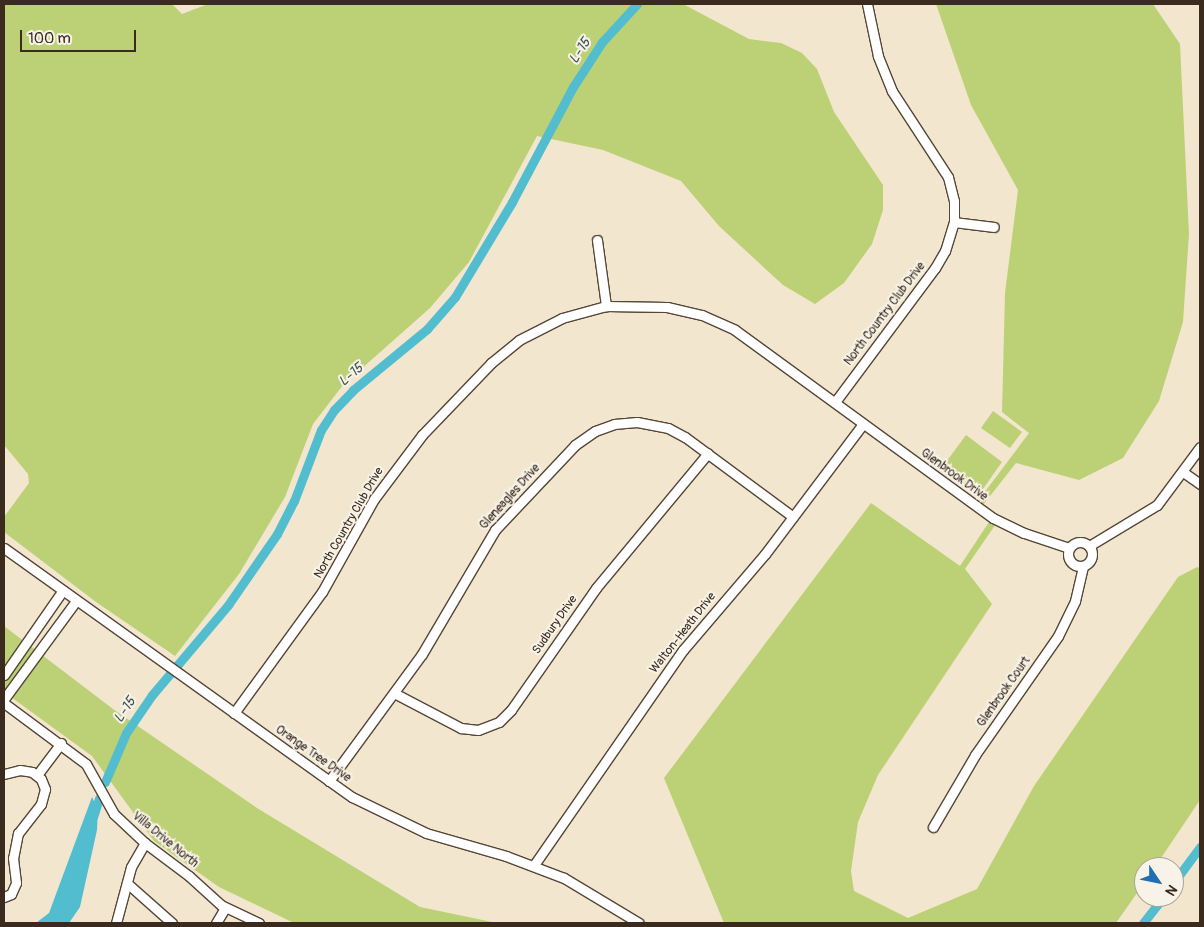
<!DOCTYPE html>
<html>
<head>
<meta charset="utf-8">
<style>
  body { margin:0 }
  #map { position:relative; width:1204px; height:927px; overflow:hidden; background:#f2e6ce; font-family:Pangolin,sans-serif }
  div>[style] { position:absolute }
  .green>* { inset:0; background:#bcd175 }
  .water>* { inset:0; background:#53bdd0 }
  .canal>* { height:9px; margin:-4.5px; padding:0 4.5px; transform-origin:4.5px; border-radius:4.5px; background:#53bdd0 }
  .roads { filter:drop-shadow(1px 0 #564638) drop-shadow(-1px 0 #564638) drop-shadow(0 1px #564638) drop-shadow(0 -1px #564638) }
  .minor>* { height:9px; margin:-4.5px; padding:0 4.5px; transform-origin:4.5px; border-radius:4.5px; background:#fff }
  .minor>.ring { margin:-4.5px; padding:0; box-sizing:content-box; background:none; border:9px solid #fff; border-radius:50% }
  span { translate:-50% -50%; white-space:nowrap; text-align:center; line-height:1.15; -webkit-text-stroke:4px #f7f3e8; paint-order:stroke }
  .street-label { font-size:12px; color:#3b2a1e }
  .water-label { font-size:14px; color:#425653; font-style:italic }
  .frame { position:absolute; inset:0; border:5px solid #3b2a1e; pointer-events:none }
  .north { position:absolute; left:1134px; top:857px; width:50px; height:50px; box-sizing:border-box; background:#f7f3e8; border:1px solid #aca397; border-radius:50%; rotate:124deg; font-size:14px; font-weight:700; line-height:20px; text-align:center; color:#3b2a1e }
  .north::after { content:''; display:block; margin:auto; width:18px; height:22px; background:#1f6fb2; clip-path:polygon(50% 0,100% 100%,50% 72%,0 100%) }
  .scale { position:absolute; left:20px; top:30px; width:116px; height:22px; box-sizing:border-box; border:2px solid #3b2a1e; border-top:0; padding-left:6px; font-size:15px; line-height:18px; white-space:nowrap; color:#3b2a1e; -webkit-text-stroke:4px #f7f3e8; paint-order:stroke }
</style>
</head>
<body>
<div id="map">
  <div class="green">
    <i style="clip-path:polygon(4px 4px,172px 4px,182px 14px,208px 4px,683px 4px,749px 39px,781px 43px,802px 53px,817px 69px,834px 112px,883px 185px,883px 210px,872px 244px,844px 283px,815px 304px,783px 285px,719px 226px,681px 181px,603px 150px,537px 136px,469px 262px,430px 308px,343px 385px,313px 424px,285px 497px,239px 574px,175px 656px,96px 602px,4px 532px,4px 517px,29px 483px,28px 474px,4px 445px)"></i>
    <i style="clip-path:polygon(936px 4px,1153px 4px,1180px 44px,1189px 234px,1183px 322px,1159px 401px,1123px 458px,1079px 480px,1016px 463px,983px 505px,1000px 518px,965px 569px,992px 604px,878px 775px,858px 822px,851px 871px,854px 891px,908px 918px,977px 889px,1034px 786px,1178px 577px,1197px 567px,1200px 568px,1200px 800px,1155px 867px,1144px 867px,1144px 883px,1116px 923px,724px 923px,664px 778px,871px 503px,960px 566px,989px 522px,972px 509px,1029px 433px,1002px 412px,1005px 293px,1018px 190px,971px 105px)"></i>
    <i style="clip-path:polygon(993px 411px,1022px 432px,1010px 448px,981px 428px)"></i>
    <i style="clip-path:polygon(966px 435px,1002px 462px,978px 496px,941px 469px)"></i>
    <i style="clip-path:polygon(4px 626px,113px 709px,257px 808px,420px 907px,497px 923px,294px 923px,219px 887px,154px 841px,92px 756px,4px 692px)"></i>
  </div>
  <div class="water">
    <i style="clip-path:polygon(92px 797px,98px 810px,97px 830px,80px 907px,69px 923px,36px 923px,49px 913px)"></i>
  </div>
  <div class="canal">
    <i style="left:105px;top:782px;width:53px;rotate:-66.8deg"></i>
    <i style="left:126px;top:733px;width:46px;rotate:-55.6deg"></i>
    <i style="left:152px;top:695px;width:118px;rotate:-49.8deg"></i>
    <i style="left:228px;top:605px;width:86px;rotate:-55.4deg"></i>
    <i style="left:277px;top:534px;width:37px;rotate:-63deg"></i>
    <i style="left:294px;top:501px;width:76px;rotate:-69.2deg"></i>
    <i style="left:321px;top:430px;width:24px;rotate:-57deg"></i>
    <i style="left:334px;top:410px;width:28px;rotate:-46deg"></i>
    <i style="left:353px;top:390px;width:96px;rotate:-39.5deg"></i>
    <i style="left:427px;top:329px;width:43px;rotate:-48.8deg"></i>
    <i style="left:455px;top:297px;width:111px;rotate:-59deg"></i>
    <i style="left:512px;top:202px;width:130px;rotate:-62.1deg"></i>
    <i style="left:573px;top:87px;width:54px;rotate:-57.2deg"></i>
    <i style="left:602px;top:42px;width:52px;rotate:-47.4deg"></i>
    <i style="left:93px;top:817px;width:20px;rotate:-72deg"></i>
    <i style="left:1174px;top:882px;width:44px;rotate:-53.4deg"></i>
    <i style="left:1143px;top:923px;width:33px;rotate:-52deg"></i>
  </div>
  <div class="roads">
    <div class="minor">
      <i style="left:954px;top:222px;width:40px;rotate:7.1deg"></i>
      <i style="left:597px;top:240px;width:67px;rotate:82.2deg"></i>
      <i style="left:835px;top:402px;width:167px;rotate:-53.3deg"></i>
      <i style="left:935px;top:268px;width:20px;rotate:-60deg"></i>
      <i style="left:945px;top:251px;width:30px;rotate:-73deg"></i>
      <i style="left:954px;top:222px;width:21px;rotate:-90deg"></i>
      <i style="left:954px;top:201px;width:25px;rotate:-104deg"></i>
      <i style="left:948px;top:177px;width:103px;rotate:-123.1deg"></i>
      <i style="left:892px;top:91px;width:38px;rotate:-112deg"></i>
      <i style="left:878px;top:56px;width:53px;rotate:-101.9deg"></i>
      <i style="left:1183px;top:472px;width:21px;rotate:35deg"></i>
      <i class="ring" style="left:1068px;top:542px;width:15px;height:15px"></i>
      <i style="left:1089px;top:546px;width:79px;rotate:-31.1deg"></i>
      <i style="left:1157px;top:505px;width:72px;rotate:-53.4deg"></i>
      <i style="left:4px;top:548px;width:428px;rotate:35.6deg"></i>
      <i style="left:352px;top:797px;width:82px;rotate:25.9deg"></i>
      <i style="left:426px;top:833px;width:83px;rotate:16deg"></i>
      <i style="left:506px;top:856px;width:62px;rotate:20.8deg"></i>
      <i style="left:564px;top:878px;width:87px;rotate:31deg"></i>
      <i style="left:4px;top:675px;width:103px;rotate:-55.2deg"></i>
      <i style="left:394px;top:693px;width:76px;rotate:27.6deg"></i>
      <i style="left:461px;top:728px;width:17px;rotate:7deg"></i>
      <i style="left:478px;top:730px;width:22px;rotate:-21deg"></i>
      <i style="left:499px;top:722px;width:17px;rotate:-45deg"></i>
      <i style="left:511px;top:710px;width:149px;rotate:-55.1deg"></i>
      <i style="left:596px;top:588px;width:175px;rotate:-50.3deg"></i>
      <i style="left:4px;top:699px;width:122px;rotate:-53.7deg"></i>
      <i style="left:4px;top:703px;width:102px;rotate:36.6deg"></i>
      <i style="left:86px;top:764px;width:57px;rotate:60.8deg"></i>
      <i style="left:114px;top:814px;width:42px;rotate:43.1deg"></i>
      <i style="left:145px;top:843px;width:55px;rotate:36.9deg"></i>
      <i style="left:189px;top:876px;width:43px;rotate:42.2deg"></i>
      <i style="left:221px;top:905px;width:42px;rotate:25.3deg"></i>
      <i style="left:234px;top:713px;width:150px;rotate:-54deg"></i>
      <i style="left:322px;top:592px;width:107px;rotate:-60.8deg"></i>
      <i style="left:374px;top:499px;width:80px;rotate:-53.1deg"></i>
      <i style="left:422px;top:435px;width:100px;rotate:-46.2deg"></i>
      <i style="left:491px;top:363px;width:36px;rotate:-39deg"></i>
      <i style="left:519px;top:340px;width:48px;rotate:-27.1deg"></i>
      <i style="left:562px;top:318px;width:46px;rotate:-15.3deg"></i>
      <i style="left:606px;top:306px;width:61px;rotate:0.9deg"></i>
      <i style="left:667px;top:307px;width:36px;rotate:13deg"></i>
      <i style="left:702px;top:315px;width:36px;rotate:24deg"></i>
      <i style="left:735px;top:330px;width:319px;rotate:36.1deg"></i>
      <i style="left:993px;top:518px;width:34px;rotate:26deg"></i>
      <i style="left:1024px;top:533px;width:47px;rotate:18.4deg"></i>
      <i style="left:4px;top:774px;width:16px;rotate:-14deg"></i>
      <i style="left:20px;top:770px;width:12px;rotate:9deg"></i>
      <i style="left:32px;top:772px;width:11px;rotate:38deg"></i>
      <i style="left:41px;top:779px;width:11px;rotate:68deg"></i>
      <i style="left:45px;top:789px;width:16px;rotate:105deg"></i>
      <i style="left:41px;top:804px;width:37px;rotate:128deg"></i>
      <i style="left:18px;top:833px;width:25px;rotate:101deg"></i>
      <i style="left:13px;top:858px;width:25px;rotate:83deg"></i>
      <i style="left:16px;top:883px;width:12px;rotate:114deg"></i>
      <i style="left:11px;top:894px;width:8px;rotate:157deg"></i>
      <i style="left:37px;top:775px;width:40px;rotate:-53deg"></i>
      <i style="left:329px;top:781px;width:157px;rotate:-53.8deg"></i>
      <i style="left:422px;top:654px;width:144px;rotate:-59.5deg"></i>
      <i style="left:495px;top:530px;width:117px;rotate:-46.7deg"></i>
      <i style="left:575px;top:445px;width:24px;rotate:-35deg"></i>
      <i style="left:595px;top:431px;width:20px;rotate:-20deg"></i>
      <i style="left:614px;top:424px;width:23px;rotate:-5deg"></i>
      <i style="left:637px;top:422px;width:32px;rotate:11deg"></i>
      <i style="left:668px;top:428px;width:19px;rotate:28deg"></i>
      <i style="left:685px;top:437px;width:134px;rotate:36.5deg"></i>
      <i style="left:933px;top:827px;width:83px;rotate:-59.7deg"></i>
      <i style="left:975px;top:755px;width:145px;rotate:-55.1deg"></i>
      <i style="left:1058px;top:636px;width:39px;rotate:-64deg"></i>
      <i style="left:1075px;top:601px;width:36px;rotate:-77deg"></i>
      <i style="left:534px;top:865px;width:262px;rotate:-55.3deg"></i>
      <i style="left:683px;top:650px;width:126px;rotate:-49.5deg"></i>
      <i style="left:765px;top:554px;width:163px;rotate:-53deg"></i>
      <i style="left:128px;top:884px;width:59px;rotate:41.6deg"></i>
      <i style="left:116px;top:923px;width:58px;rotate:-75deg"></i>
      <i style="left:131px;top:867px;width:28px;rotate:-60deg"></i>
      <i style="left:216px;top:923px;width:17px;rotate:-59deg"></i>
    </div>
  </div>
  <div class="street-label">
    <span style="left:885px;top:314px;rotate:-53deg">North Country Club Drive</span>
    <span style="left:954px;top:475px;rotate:36deg">Glenbrook Drive</span>
    <span style="left:510px;top:497px;rotate:-48deg">Gleneagles Drive</span>
    <span style="left:349px;top:523px;rotate:-60deg">North Country Club Drive</span>
    <span style="left:555px;top:625px;rotate:-55deg">Sudbury Drive</span>
    <span style="left:683px;top:633px;rotate:-52deg">Walton-Heath Drive</span>
    <span style="left:1004px;top:692px;rotate:-55deg">Glenbrook Court</span>
    <span style="left:313px;top:754px;rotate:35deg">Orange Tree Drive</span>
    <span style="left:165px;top:840px;rotate:39deg">Villa Drive North</span>
  </div>
  <div class="water-label">
    <span style="left:580px;top:51px;rotate:-57deg">L-15</span>
    <span style="left:351px;top:375px;rotate:-41deg">L-15</span>
    <span style="left:125px;top:710px;rotate:-56deg">L-15</span>
  </div>
  <div class="frame"></div>
  <div class="north">N</div>
  <div class="scale">100 m</div>
</div>
</body>
</html>
